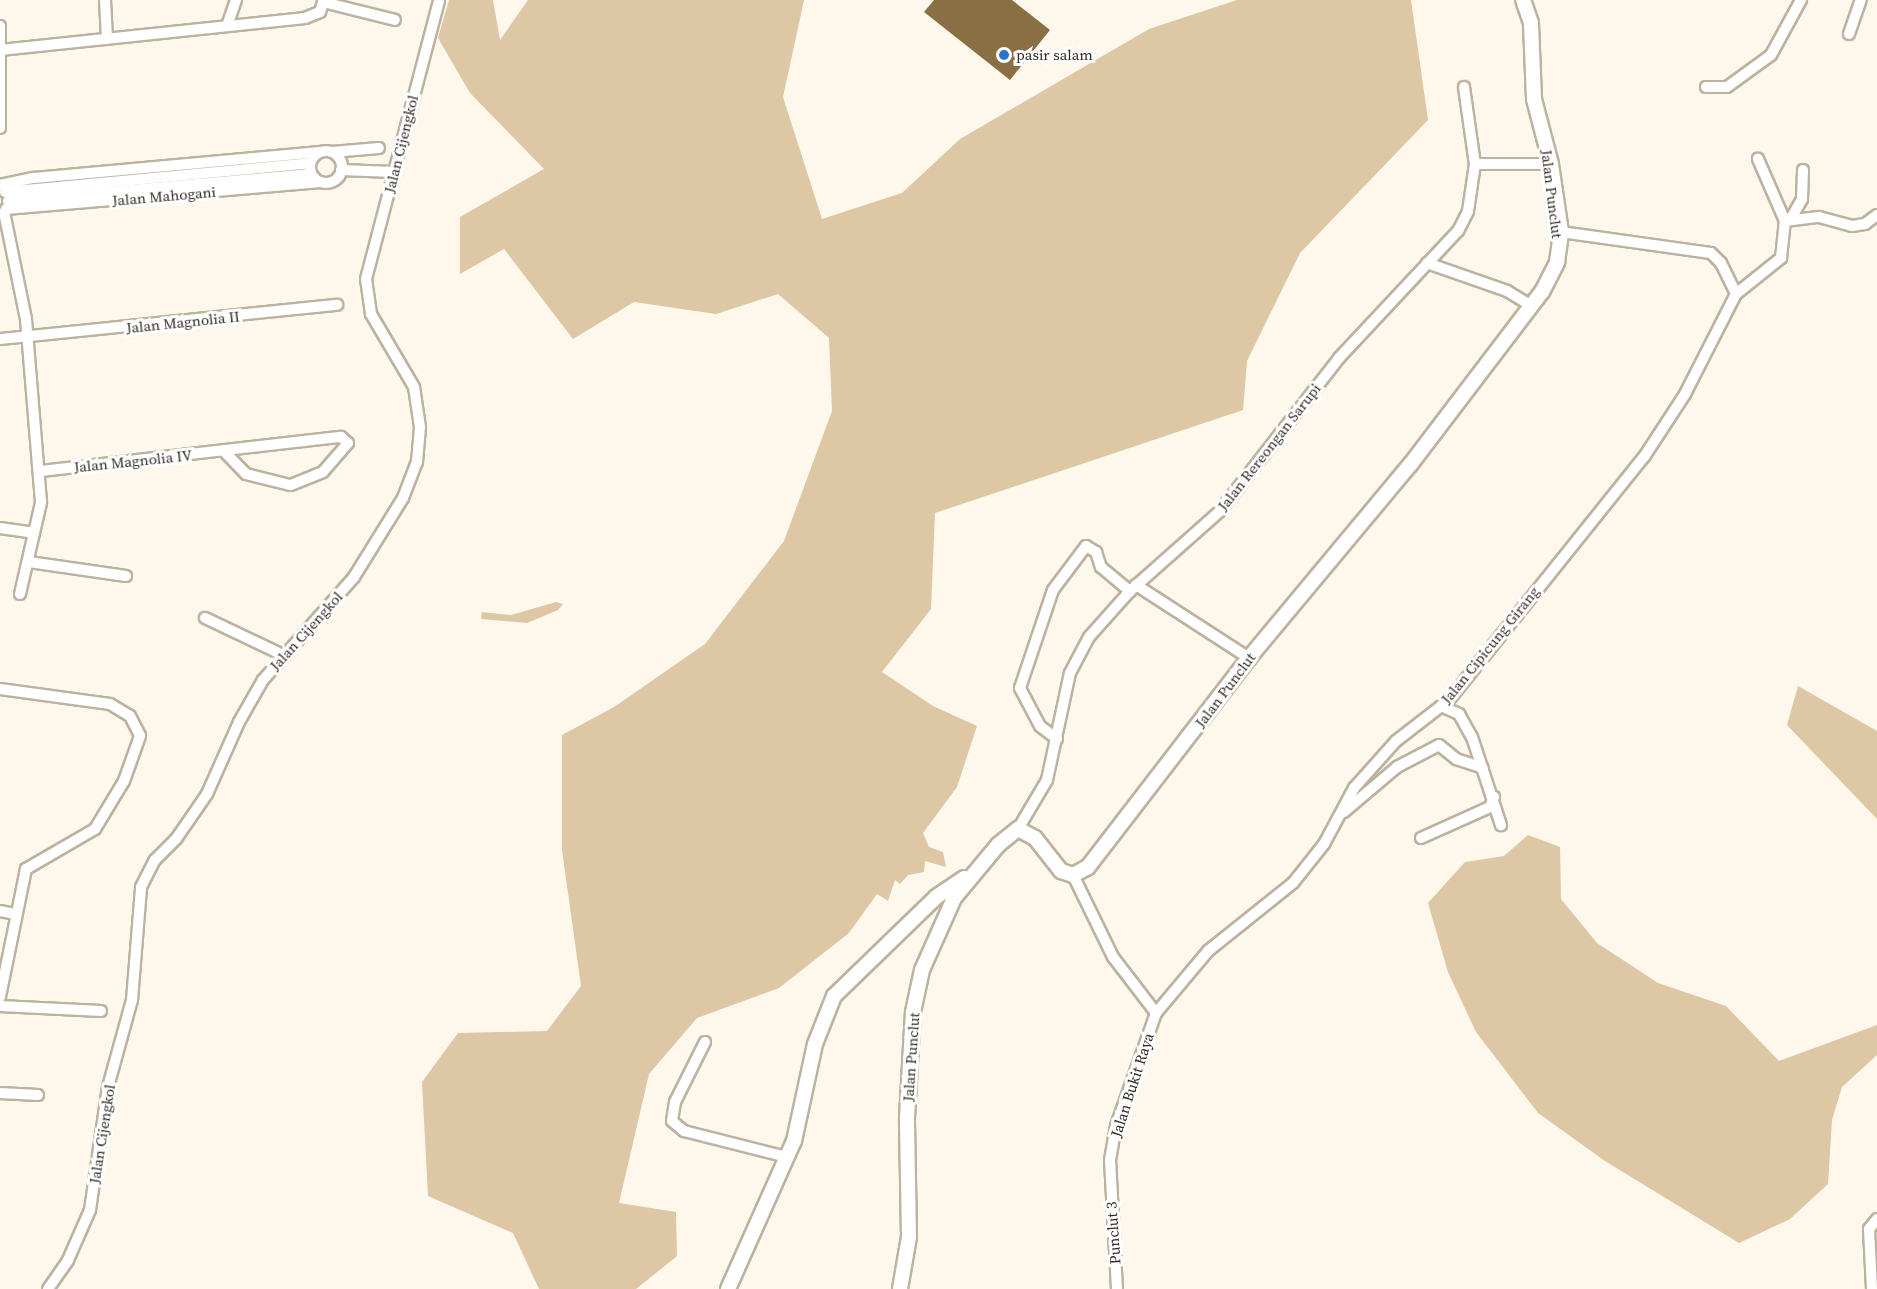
<!DOCTYPE html>
<html>
<head>
<meta charset="utf-8">
<style>
  body { margin:0 }
  #map { position:relative; width:1877px; height:1289px; overflow:hidden; background:#fef7eb; font-family:"Source Serif 4",serif }
  div>[style] { position:absolute }
  .green>* { inset:0; background:#ddc7a5 }
  .building>* { inset:0; background:#896f43 }
  .roads { filter:drop-shadow(2px 0 #bdb2a0) drop-shadow(-2px 0 #bdb2a0) drop-shadow(0 2px #bdb2a0) drop-shadow(0 -2px #bdb2a0) }
  .street>* { height:10px; margin:-5px; padding:0 5px; transform-origin:5px; border-radius:5px; background:#fff }
  .street>.ring { margin:-5px; padding:0; box-sizing:content-box; background:none; border:10px solid #fff; border-radius:50% }
  .secondary>* { height:14px; margin:-7px; padding:0 7px; transform-origin:7px; border-radius:7px; background:#fff }
  .dots>* { width:16px; height:16px; translate:-50% -50%; box-sizing:border-box; border:3px solid #fff; border-radius:50% }
  span { translate:-50% -50%; white-space:nowrap; text-align:center; line-height:1.15; -webkit-text-stroke:6px #fff; paint-order:stroke }
  .poi-label { font-size:15px; color:#302b24 }
  .left { translate:0 -50%; text-align:left }
  .street-label { font-size:15px; color:#302b24 }
</style>
</head>
<body>
<div id="map">
  <div class="green">
    <i style="clip-path:polygon(449px 0,493px 0,500px 40px,528px 0,804px 0,783px 97px,822px 219px,902px 193px,960px 139px,1149px 29px,1237px 0,1411px 0,1428px 120px,1300px 253px,1247px 361px,1243px 410px,935px 513px,931px 609px,882px 672px,933px 706px,977px 726px,957px 787px,923px 833px,929px 847px,943px 852px,946px 867px,925px 861px,924px 872px,908px 875px,900px 884px,895px 880px,888px 901px,877px 894px,849px 933px,779px 988px,697px 1018px,649px 1074px,619px 1203px,676px 1212px,677px 1256px,636px 1289px,539px 1289px,513px 1233px,428px 1196px,422px 1082px,458px 1033px,547px 1031px,581px 986px,562px 850px,562px 735px,614px 707px,705px 644px,784px 541px,832px 411px,829px 338px,778px 294px,716px 314px,634px 302px,573px 339px,504px 249px,460px 274px,460px 217px,544px 169px,470px 93px,438px 38px)"></i>
    <i style="clip-path:polygon(556px 602px,563px 604px,558px 610px,527px 623px,481px 619px,482px 612px,511px 615px)"></i>
    <i style="clip-path:polygon(1798px 686px,1877px 731px,1877px 819px,1787px 725px)"></i>
    <i style="clip-path:polygon(1528px 835px,1560px 847px,1561px 899px,1597px 943px,1658px 983px,1726px 1006px,1779px 1061px,1877px 1025px,1877px 1055px,1842px 1087px,1832px 1120px,1828px 1184px,1790px 1219px,1739px 1243px,1605px 1161px,1538px 1113px,1476px 1032px,1448px 972px,1428px 903px,1465px 862px,1504px 856px)"></i>
  </div>
  <div class="building">
    <i style="clip-path:polygon(934px 0,1012px 0,1050px 30px,1010px 80px,924px 12px)"></i>
  </div>
  <div class="roads">
    <div class="street">
      <i style="left:105px;top:0;width:39px;rotate:87deg"></i>
      <i style="left:0;top:26px;width:102px;rotate:90deg"></i>
      <i style="left:227px;top:26px;width:28px;rotate:-71deg"></i>
      <i style="left:1849px;top:34px;width:36px;rotate:-71deg"></i>
      <i style="left:0;top:50px;width:307px;rotate:-6deg"></i>
      <i style="left:305px;top:18px;width:16px;rotate:-22deg"></i>
      <i style="left:320px;top:12px;width:10px;rotate:-73deg"></i>
      <i style="left:323px;top:2px;width:74px;rotate:14deg"></i>
      <i style="left:1464px;top:87px;width:78px;rotate:81.9deg"></i>
      <i style="left:1706px;top:87px;width:21px"></i>
      <i style="left:1727px;top:87px;width:54px;rotate:-36deg"></i>
      <i style="left:1771px;top:55px;width:63px;rotate:-61.4deg"></i>
      <i class="ring" style="left:310px;top:151px;width:22px;height:22px"></i>
      <i style="left:332px;top:152px;width:47px;rotate:-4.9deg"></i>
      <i style="left:341px;top:170px;width:53px;rotate:2.2deg"></i>
      <i style="left:0;top:185px;width:35px;rotate:-12deg"></i>
      <i style="left:34px;top:178px;width:287px;rotate:-5.2deg"></i>
      <i style="left:5px;top:192px;width:306px;rotate:-5.4deg"></i>
      <i style="left:8px;top:201px;width:304px;rotate:-5.1deg"></i>
      <i style="left:6px;top:209px;width:316px;rotate:-4.9deg"></i>
      <i style="left:1790px;top:220px;width:24px;rotate:-60deg"></i>
      <i style="left:1802px;top:199px;width:29px;rotate:-88deg"></i>
      <i style="left:1785px;top:221px;width:34px;rotate:-7deg"></i>
      <i style="left:1819px;top:217px;width:34px;rotate:15deg"></i>
      <i style="left:1852px;top:226px;width:13px;rotate:-9deg"></i>
      <i style="left:1865px;top:224px;width:15px;rotate:-37deg"></i>
      <i style="left:1561px;top:232px;width:151px;rotate:8deg"></i>
      <i style="left:1711px;top:253px;width:14px;rotate:45deg"></i>
      <i style="left:1721px;top:263px;width:34px;rotate:64deg"></i>
      <i style="left:1427px;top:263px;width:85px;rotate:19.3deg"></i>
      <i style="left:1507px;top:291px;width:29px;rotate:31deg"></i>
      <i style="left:0;top:339px;width:339px;rotate:-5.8deg"></i>
      <i style="left:41px;top:471px;width:302px;rotate:-6.5deg"></i>
      <i style="left:341px;top:437px;width:9px;rotate:41deg"></i>
      <i style="left:348px;top:443px;width:38px;rotate:131deg"></i>
      <i style="left:323px;top:472px;width:35px;rotate:158deg"></i>
      <i style="left:290px;top:485px;width:45px;rotate:-166deg"></i>
      <i style="left:246px;top:474px;width:32px;rotate:-134deg"></i>
      <i style="left:0;top:528px;width:34px;rotate:8deg"></i>
      <i style="left:34px;top:533px;width:32px;rotate:-77deg"></i>
      <i style="left:41px;top:502px;width:184px;rotate:-94.7deg"></i>
      <i style="left:26px;top:319px;width:109px;rotate:-101.6deg"></i>
      <i style="left:29px;top:562px;width:98px;rotate:8.2deg"></i>
      <i style="left:1136px;top:585px;width:135px;rotate:32.9deg"></i>
      <i style="left:20px;top:594px;width:63px;rotate:-77.1deg"></i>
      <i style="left:205px;top:618px;width:86px;rotate:25.4deg"></i>
      <i style="left:0;top:689px;width:111px;rotate:7.8deg"></i>
      <i style="left:110px;top:704px;width:23px;rotate:31deg"></i>
      <i style="left:130px;top:716px;width:22px;rotate:63deg"></i>
      <i style="left:140px;top:736px;width:48px;rotate:109.6deg"></i>
      <i style="left:124px;top:781px;width:56px;rotate:121.1deg"></i>
      <i style="left:95px;top:829px;width:80px;rotate:149.9deg"></i>
      <i style="left:26px;top:869px;width:131px;rotate:101.5deg"></i>
      <i style="left:1441px;top:706px;width:20px;rotate:24deg"></i>
      <i style="left:1459px;top:714px;width:26px;rotate:61deg"></i>
      <i style="left:1472px;top:737px;width:93px;rotate:71.8deg"></i>
      <i style="left:1057px;top:739px;width:21px;rotate:-143deg"></i>
      <i style="left:1040px;top:726px;width:43px;rotate:-117.8deg"></i>
      <i style="left:1020px;top:688px;width:103px;rotate:-71.4deg"></i>
      <i style="left:1053px;top:590px;width:55px;rotate:-53.1deg"></i>
      <i style="left:1086px;top:546px;width:12px;rotate:31deg"></i>
      <i style="left:1096px;top:552px;width:16px;rotate:72deg"></i>
      <i style="left:1101px;top:567px;width:38px;rotate:40deg"></i>
      <i style="left:1344px;top:812px;width:70px;rotate:-40.3deg"></i>
      <i style="left:1397px;top:767px;width:47px;rotate:-27.6deg"></i>
      <i style="left:1439px;top:745px;width:22px;rotate:39deg"></i>
      <i style="left:1456px;top:759px;width:28px;rotate:18deg"></i>
      <i style="left:1018px;top:829px;width:57px;rotate:-59.4deg"></i>
      <i style="left:1047px;top:780px;width:109px;rotate:-77.9deg"></i>
      <i style="left:1070px;top:673px;width:41px;rotate:-62.2deg"></i>
      <i style="left:1089px;top:637px;width:62px;rotate:-48.3deg"></i>
      <i style="left:1130px;top:591px;width:120px;rotate:-41.6deg"></i>
      <i style="left:1220px;top:511px;width:194px;rotate:-52.1deg"></i>
      <i style="left:1339px;top:358px;width:174px;rotate:-46.9deg"></i>
      <i style="left:1458px;top:231px;width:22px;rotate:-63deg"></i>
      <i style="left:1468px;top:211px;width:48px;rotate:-81.5deg"></i>
      <i style="left:1475px;top:164px;width:76px"></i>
      <i style="left:1421px;top:838px;width:76px;rotate:-24.2deg"></i>
      <i style="left:1490px;top:807px;width:11px;rotate:-68deg"></i>
      <i style="left:1073px;top:875px;width:91px;rotate:64deg"></i>
      <i style="left:1113px;top:957px;width:71px;rotate:52.5deg"></i>
      <i style="left:0;top:911px;width:15px;rotate:11deg"></i>
      <i style="left:0;top:1006px;width:101px;rotate:2.8deg"></i>
      <i style="left:705px;top:1042px;width:67px;rotate:116.6deg"></i>
      <i style="left:675px;top:1102px;width:19px;rotate:99deg"></i>
      <i style="left:672px;top:1121px;width:16px;rotate:40deg"></i>
      <i style="left:684px;top:1131px;width:106px;rotate:14.2deg"></i>
      <i style="left:0;top:1093px;width:38px;rotate:3deg"></i>
      <i style="left:48px;top:1289px;width:35px;rotate:-55deg"></i>
      <i style="left:68px;top:1260px;width:55px;rotate:-66.3deg"></i>
      <i style="left:90px;top:1210px;width:124px;rotate:-81.7deg"></i>
      <i style="left:108px;top:1087px;width:90px;rotate:-74.6deg"></i>
      <i style="left:132px;top:1000px;width:113px;rotate:-85.4deg"></i>
      <i style="left:141px;top:887px;width:30px;rotate:-63deg"></i>
      <i style="left:155px;top:860px;width:30px;rotate:-45deg"></i>
      <i style="left:176px;top:839px;width:55px;rotate:-55.4deg"></i>
      <i style="left:207px;top:794px;width:79px;rotate:-66deg"></i>
      <i style="left:239px;top:722px;width:48px;rotate:-60.3deg"></i>
      <i style="left:263px;top:680px;width:137px;rotate:-48.5deg"></i>
      <i style="left:354px;top:577px;width:93px;rotate:-58.2deg"></i>
      <i style="left:403px;top:498px;width:39px;rotate:-69deg"></i>
      <i style="left:417px;top:462px;width:35px;rotate:-85deg"></i>
      <i style="left:420px;top:427px;width:40px;rotate:-98.5deg"></i>
      <i style="left:414px;top:387px;width:85px;rotate:-120.5deg"></i>
      <i style="left:371px;top:314px;width:35px;rotate:-98deg"></i>
      <i style="left:366px;top:279px;width:288px;rotate:-75.3deg"></i>
      <i style="left:1117px;top:1289px;width:129px;rotate:-93.1deg"></i>
      <i style="left:1110px;top:1160px;width:35px;rotate:-80deg"></i>
      <i style="left:1116px;top:1126px;width:120px;rotate:-70.5deg"></i>
      <i style="left:1156px;top:1013px;width:81px;rotate:-50deg"></i>
      <i style="left:1208px;top:951px;width:109px;rotate:-38.7deg"></i>
      <i style="left:1293px;top:883px;width:50px;rotate:-51.5deg"></i>
      <i style="left:1324px;top:844px;width:64px;rotate:-61.8deg"></i>
      <i style="left:1354px;top:788px;width:63px;rotate:-48.2deg"></i>
      <i style="left:1396px;top:741px;width:67px;rotate:-37.7deg"></i>
      <i style="left:1449px;top:700px;width:312px;rotate:-51.3deg"></i>
      <i style="left:1644px;top:457px;width:75px;rotate:-56.9deg"></i>
      <i style="left:1685px;top:394px;width:112px;rotate:-63deg"></i>
      <i style="left:1736px;top:294px;width:58px;rotate:-38.7deg"></i>
      <i style="left:1781px;top:258px;width:37px;rotate:-84deg"></i>
      <i style="left:1785px;top:221px;width:68px;rotate:-113.5deg"></i>
      <i style="left:1872px;top:1289px;width:60px;rotate:-92.9deg"></i>
      <i style="left:1869px;top:1229px;width:13px;rotate:-51deg"></i>
    </div>
    <div class="secondary">
      <i style="left:728px;top:1289px;width:162px;rotate:-66deg"></i>
      <i style="left:794px;top:1141px;width:99px;rotate:-77.8deg"></i>
      <i style="left:815px;top:1044px;width:52px;rotate:-68.4deg"></i>
      <i style="left:834px;top:996px;width:142px;rotate:-44.1deg"></i>
      <i style="left:936px;top:897px;width:34px;rotate:-34deg"></i>
      <i style="left:900px;top:1289px;width:53px;rotate:-80.2deg"></i>
      <i style="left:909px;top:1237px;width:119px;rotate:-91deg"></i>
      <i style="left:907px;top:1118px;width:106px;rotate:-86.8deg"></i>
      <i style="left:913px;top:1012px;width:43px;rotate:-77.9deg"></i>
      <i style="left:922px;top:970px;width:79px;rotate:-66deg"></i>
      <i style="left:954px;top:898px;width:69px;rotate:-50.3deg"></i>
      <i style="left:998px;top:845px;width:26px;rotate:-39deg"></i>
      <i style="left:1018px;top:829px;width:19px;rotate:28deg"></i>
      <i style="left:1035px;top:838px;width:42px;rotate:51.8deg"></i>
      <i style="left:1061px;top:871px;width:13px;rotate:18deg"></i>
      <i style="left:1073px;top:875px;width:17px;rotate:-28deg"></i>
      <i style="left:1088px;top:867px;width:264px;rotate:-52.4deg"></i>
      <i style="left:1249px;top:658px;width:251px;rotate:-50.2deg"></i>
      <i style="left:1410px;top:465px;width:218px;rotate:-52.7deg"></i>
      <i style="left:1542px;top:292px;width:34px;rotate:-63deg"></i>
      <i style="left:1557px;top:262px;width:30px;rotate:-82deg"></i>
      <i style="left:1561px;top:232px;width:69px;rotate:-98.4deg"></i>
      <i style="left:1551px;top:164px;width:67px;rotate:-104.7deg"></i>
      <i style="left:1534px;top:99px;width:76px;rotate:-92.3deg"></i>
      <i style="left:1531px;top:23px;width:24px;rotate:-109deg"></i>
    </div>
  </div>
  <div class="dots">
    <i style="left:1004px;top:55px;background:#2c75c6"></i>
  </div>
  <div class="poi-label">
    <span class="left" style="left:1016px;top:55px">pasir salam</span>
  </div>
  <div class="street-label">
    <span style="left:401px;top:144px;rotate:-76deg">Jalan Cijengkol</span>
    <span style="left:1552px;top:194px;rotate:83deg">Jalan Punclut</span>
    <span style="left:164px;top:196px;rotate:-5deg">Jalan Mahogani</span>
    <span style="left:183px;top:322px;rotate:-6deg">Jalan Magnolia II</span>
    <span style="left:1269px;top:447px;rotate:-52deg">Jalan Rereongan Sarupi</span>
    <span style="left:133px;top:461px;rotate:-6deg">Jalan Magnolia IV</span>
    <span style="left:306px;top:631px;rotate:-48deg">Jalan Cijengkol</span>
    <span style="left:1490px;top:645px;rotate:-51deg">Jalan Cipicung Girang</span>
    <span style="left:1225px;top:690px;rotate:-53deg">Jalan Punclut</span>
    <span style="left:911px;top:1057px;rotate:-86deg">Jalan Punclut</span>
    <span style="left:1132px;top:1085px;rotate:-72deg">Jalan Bukit Raya</span>
    <span style="left:102px;top:1134px;rotate:-81deg">Jalan Cijengkol</span>
    <span style="left:1113px;top:1233px;rotate:-94deg">Punclut 3</span>
  </div>
</div>
</body>
</html>
